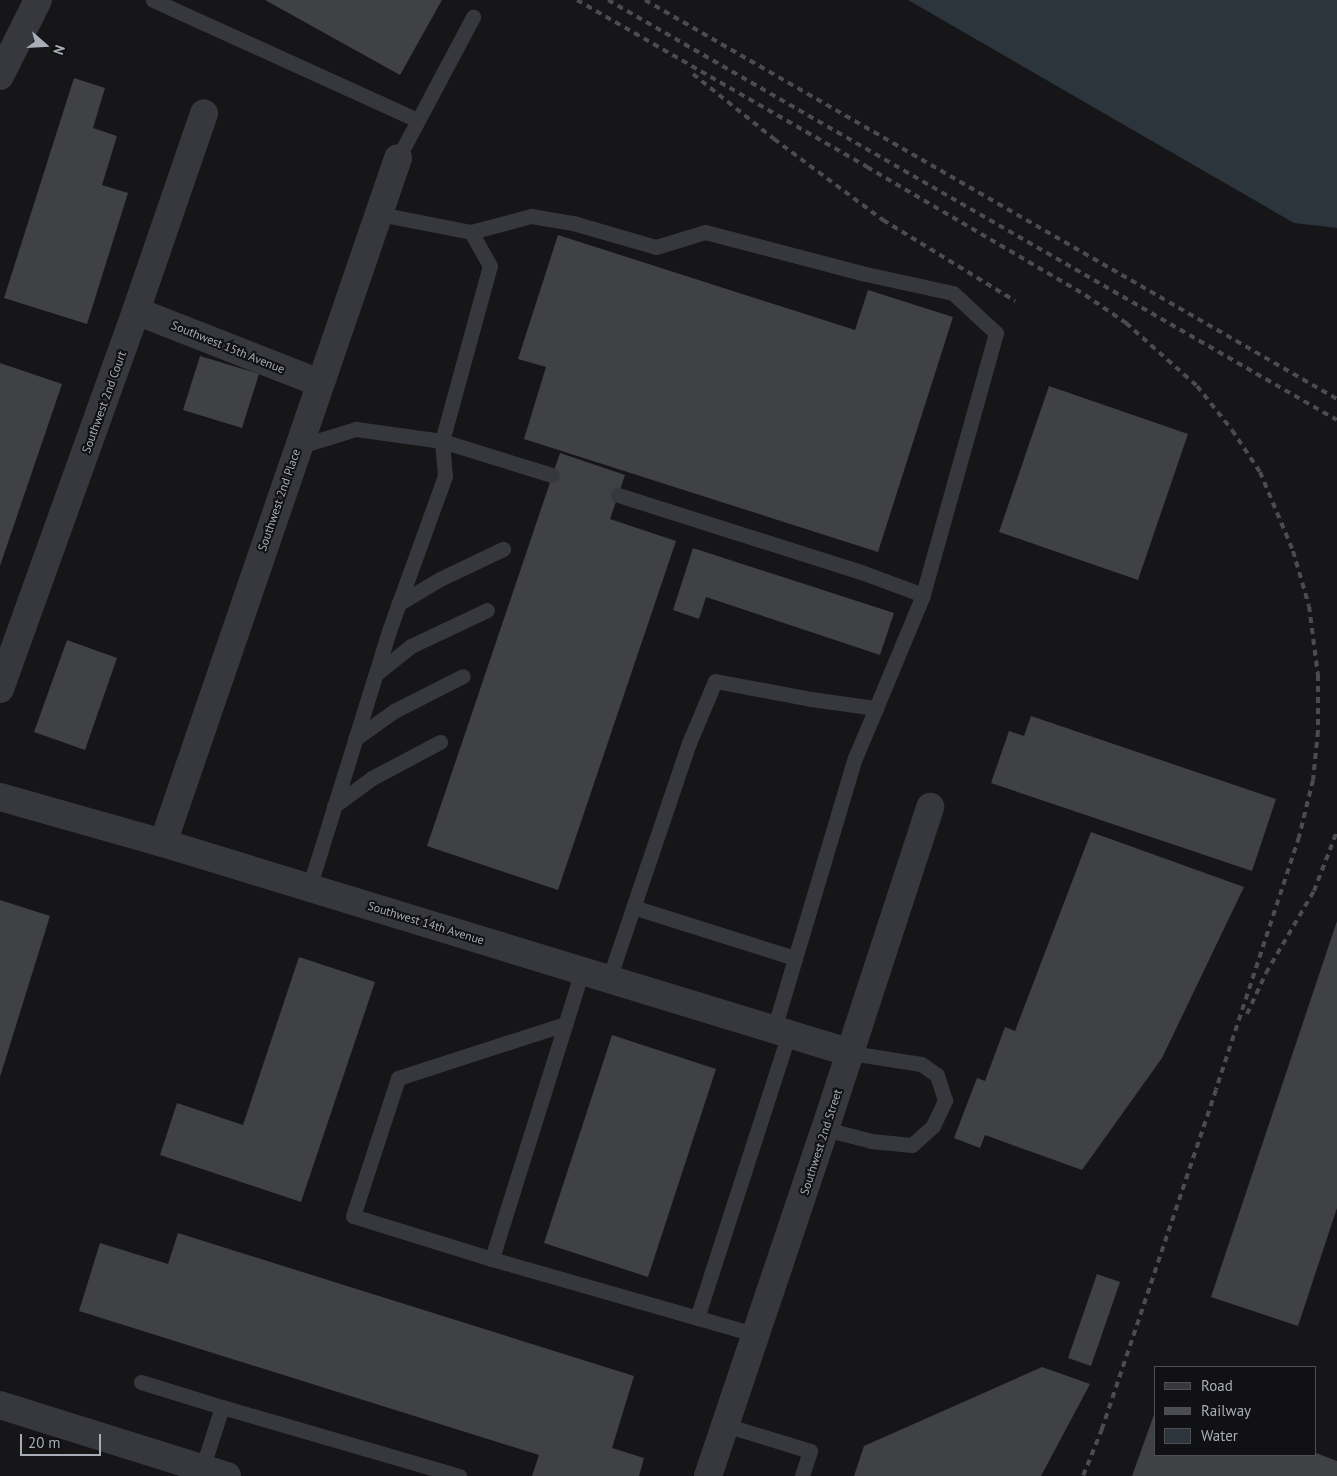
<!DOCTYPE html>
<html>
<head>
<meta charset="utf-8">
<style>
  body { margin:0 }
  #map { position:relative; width:1337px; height:1476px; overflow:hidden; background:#161618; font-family:"PT Sans",sans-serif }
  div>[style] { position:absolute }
  .water>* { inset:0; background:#2c353c }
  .building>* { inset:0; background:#404145 }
  .service>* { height:15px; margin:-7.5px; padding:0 7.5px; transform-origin:7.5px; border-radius:7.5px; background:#37383d }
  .minor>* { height:28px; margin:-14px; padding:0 14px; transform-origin:14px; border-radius:14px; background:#37383d }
  .tertiary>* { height:28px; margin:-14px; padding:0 14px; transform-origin:14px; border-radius:14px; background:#37383d }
  .rail>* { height:4px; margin-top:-2px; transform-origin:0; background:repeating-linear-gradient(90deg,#4a4c52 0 6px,transparent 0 11px) }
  span { translate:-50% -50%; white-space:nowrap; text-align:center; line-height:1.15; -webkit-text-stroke:4px #111113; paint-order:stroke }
  .street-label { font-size:12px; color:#a8adb8 }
  .legend { position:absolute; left:1154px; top:1366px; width:162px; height:90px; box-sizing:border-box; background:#111113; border:1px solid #4d4f55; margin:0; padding:6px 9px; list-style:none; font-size:15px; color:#a8adb8 }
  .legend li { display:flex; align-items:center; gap:10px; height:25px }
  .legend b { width:25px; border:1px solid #4d4f55 }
  .north { position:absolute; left:20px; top:20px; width:50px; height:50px; -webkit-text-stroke:4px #111113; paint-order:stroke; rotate:109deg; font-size:14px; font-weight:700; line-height:20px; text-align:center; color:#a8adb8 }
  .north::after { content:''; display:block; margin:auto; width:18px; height:22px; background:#a8adb8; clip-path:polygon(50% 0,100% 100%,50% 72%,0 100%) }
  .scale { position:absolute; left:20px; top:1434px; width:81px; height:22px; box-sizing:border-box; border:2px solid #a8adb8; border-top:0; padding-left:6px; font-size:15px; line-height:18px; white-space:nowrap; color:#a8adb8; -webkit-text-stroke:4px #111113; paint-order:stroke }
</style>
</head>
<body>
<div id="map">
  <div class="water">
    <i style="clip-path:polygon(908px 0,1337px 0,1337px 228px,1294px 223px)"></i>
  </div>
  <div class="building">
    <i style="clip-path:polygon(265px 0,442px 0,400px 75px)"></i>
    <i style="clip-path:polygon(74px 78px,105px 88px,93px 128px,117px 136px,102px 185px,128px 193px,87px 324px,4px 298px)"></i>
    <i style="clip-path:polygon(558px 235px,855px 330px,868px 290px,953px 317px,878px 552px,524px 439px,546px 367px,518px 359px)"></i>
    <i style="clip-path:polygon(200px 356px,259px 374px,242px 428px,183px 410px)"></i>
    <i style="clip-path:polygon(0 363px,62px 384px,0 566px)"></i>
    <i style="clip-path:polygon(1049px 386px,1188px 434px,1138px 580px,999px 532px)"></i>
    <i style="clip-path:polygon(560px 453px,625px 475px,610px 519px,676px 541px,558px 890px,427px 846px)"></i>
    <i style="clip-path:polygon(693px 548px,894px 613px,880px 655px,706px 597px,699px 619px,673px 610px)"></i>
    <i style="clip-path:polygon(67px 640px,117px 658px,85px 750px,34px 732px)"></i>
    <i style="clip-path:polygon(1031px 716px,1276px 799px,1252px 871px,991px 783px,1009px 731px,1024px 736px)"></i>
    <i style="clip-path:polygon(1091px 832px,1244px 887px,1162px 1058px,1082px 1170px,985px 1135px,980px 1148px,954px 1138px,977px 1078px,985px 1081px,1005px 1027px,1015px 1031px)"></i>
    <i style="clip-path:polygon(0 900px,50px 916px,0 1077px)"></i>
    <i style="clip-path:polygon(1337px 921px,1337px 1208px,1298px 1326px,1211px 1297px)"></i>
    <i style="clip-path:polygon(299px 957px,375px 982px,301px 1202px,160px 1155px,177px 1103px,243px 1125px)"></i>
    <i style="clip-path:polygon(612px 1035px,716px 1069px,648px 1277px,544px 1243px)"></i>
    <i style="clip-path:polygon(178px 1233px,634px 1376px,612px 1448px,644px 1458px,639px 1476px,532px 1476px,539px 1455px,79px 1311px,100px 1243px,168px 1264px)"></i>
    <i style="clip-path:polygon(1097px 1274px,1120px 1282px,1091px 1366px,1068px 1358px)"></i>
    <i style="clip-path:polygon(1042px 1367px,1090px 1384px,1041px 1476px,854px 1476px,864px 1446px)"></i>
    <i style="clip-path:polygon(1156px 1409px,1156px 1455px,1316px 1453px,1337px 1461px,1337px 1476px,1132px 1476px)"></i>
  </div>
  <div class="service">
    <i style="left:153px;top:0;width:290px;rotate:24.4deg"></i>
    <i style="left:398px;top:158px;width:160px;rotate:-62deg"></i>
    <i style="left:471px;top:232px;width:62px;rotate:-14.9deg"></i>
    <i style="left:531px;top:216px;width:43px;rotate:9.5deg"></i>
    <i style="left:573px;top:223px;width:86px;rotate:16.1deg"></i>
    <i style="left:656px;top:247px;width:51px;rotate:-17deg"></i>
    <i style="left:705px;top:232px;width:161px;rotate:14.7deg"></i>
    <i style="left:861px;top:273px;width:94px;rotate:12.3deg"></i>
    <i style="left:953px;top:293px;width:59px;rotate:42.9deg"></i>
    <i style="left:996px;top:333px;width:272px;rotate:105.6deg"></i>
    <i style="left:923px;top:595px;width:66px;rotate:-159.6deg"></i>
    <i style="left:861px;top:572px;width:255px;rotate:-162.4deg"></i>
    <i style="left:297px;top:447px;width:62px;rotate:-17deg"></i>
    <i style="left:356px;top:429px;width:87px;rotate:7.9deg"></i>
    <i style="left:442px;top:441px;width:115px;rotate:17.2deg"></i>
    <i style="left:398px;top:604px;width:49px;rotate:-30.8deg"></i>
    <i style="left:440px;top:579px;width:70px;rotate:-25.5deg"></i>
    <i style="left:376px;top:674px;width:45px;rotate:-38.7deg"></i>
    <i style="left:411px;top:646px;width:84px;rotate:-25.3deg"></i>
    <i style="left:355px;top:739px;width:48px;rotate:-35.7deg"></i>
    <i style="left:394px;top:711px;width:77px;rotate:-26.9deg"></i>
    <i style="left:334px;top:806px;width:47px;rotate:-36.4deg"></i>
    <i style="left:372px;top:778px;width:77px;rotate:-27.9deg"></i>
    <i style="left:309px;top:888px;width:272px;rotate:-72.7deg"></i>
    <i style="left:390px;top:628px;width:162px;rotate:-70.1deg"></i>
    <i style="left:445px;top:476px;width:35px;rotate:-95deg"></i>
    <i style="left:442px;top:441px;width:181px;rotate:-74.7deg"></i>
    <i style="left:490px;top:266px;width:39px;rotate:-119deg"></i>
    <i style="left:471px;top:232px;width:94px;rotate:-168.9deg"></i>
    <i style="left:633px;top:907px;width:170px;rotate:17.5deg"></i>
    <i style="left:582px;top:971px;width:302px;rotate:107.4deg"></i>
    <i style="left:492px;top:1259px;width:276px;rotate:16deg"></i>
    <i style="left:609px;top:979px;width:249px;rotate:-71.3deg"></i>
    <i style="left:689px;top:743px;width:67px;rotate:-67.2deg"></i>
    <i style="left:715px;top:681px;width:98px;rotate:10.6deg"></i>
    <i style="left:811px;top:699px;width:66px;rotate:7.9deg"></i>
    <i style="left:876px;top:708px;width:122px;rotate:-67.4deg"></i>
    <i style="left:774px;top:1029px;width:283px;rotate:-73.4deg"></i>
    <i style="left:855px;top:758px;width:54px;rotate:-67.2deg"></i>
    <i style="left:825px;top:1129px;width:48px;rotate:14.6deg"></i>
    <i style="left:871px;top:1141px;width:41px;rotate:5.6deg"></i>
    <i style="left:912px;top:1145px;width:28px;rotate:-42deg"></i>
    <i style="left:933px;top:1126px;width:29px;rotate:-65deg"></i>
    <i style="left:945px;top:1100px;width:26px;rotate:-108deg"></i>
    <i style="left:937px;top:1075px;width:19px;rotate:-145deg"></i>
    <i style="left:921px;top:1064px;width:71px;rotate:-171.1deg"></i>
    <i style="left:492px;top:1259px;width:145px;rotate:-162.8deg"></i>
    <i style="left:353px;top:1216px;width:145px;rotate:-71.9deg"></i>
    <i style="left:398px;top:1078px;width:176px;rotate:-17.9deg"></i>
    <i style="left:697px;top:1318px;width:299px;rotate:-72.1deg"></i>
    <i style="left:141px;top:1382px;width:85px;rotate:17.2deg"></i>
    <i style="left:725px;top:1425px;width:89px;rotate:17deg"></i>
    <i style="left:810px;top:1451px;width:26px;rotate:108deg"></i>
    <i style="left:202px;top:1469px;width:65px;rotate:-72.1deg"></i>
    <i style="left:222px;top:1407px;width:247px;rotate:16.2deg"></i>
  </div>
  <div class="minor">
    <i style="left:136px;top:311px;width:198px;rotate:21.4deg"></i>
    <i style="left:0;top:689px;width:402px;rotate:-70.2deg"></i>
    <i style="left:136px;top:311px;width:209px;rotate:-71deg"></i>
    <i style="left:0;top:797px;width:169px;rotate:15.8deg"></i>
    <i style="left:163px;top:843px;width:719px;rotate:16.97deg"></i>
    <i style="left:163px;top:843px;width:724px;rotate:-71.06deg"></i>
    <i style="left:0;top:1405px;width:238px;rotate:17.4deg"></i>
    <i style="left:708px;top:1476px;width:366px;rotate:-71.4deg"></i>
    <i style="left:825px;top:1129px;width:339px;rotate:-71.9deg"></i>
  </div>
  <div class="tertiary">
    <i style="left:0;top:76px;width:85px;rotate:-63.4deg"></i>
  </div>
  <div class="rail">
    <i style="left:577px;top:0;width:335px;rotate:29.9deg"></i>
    <i style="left:867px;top:167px;width:253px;rotate:30.4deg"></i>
    <i style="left:1085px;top:295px;width:50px;rotate:34.3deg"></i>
    <i style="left:1126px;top:323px;width:95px;rotate:41.6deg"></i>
    <i style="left:1197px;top:386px;width:56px;rotate:51.5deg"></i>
    <i style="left:1232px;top:430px;width:50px;rotate:56.3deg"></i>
    <i style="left:1260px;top:472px;width:86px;rotate:67.3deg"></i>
    <i style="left:1293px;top:551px;width:57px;rotate:73.8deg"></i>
    <i style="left:1309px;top:606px;width:70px;rotate:82.6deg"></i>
    <i style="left:1318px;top:675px;width:56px;rotate:90deg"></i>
    <i style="left:1318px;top:731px;width:49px;rotate:95.8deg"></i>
    <i style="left:1313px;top:780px;width:59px;rotate:103.8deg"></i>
    <i style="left:1299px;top:837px;width:266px;rotate:108.2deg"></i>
    <i style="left:1216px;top:1090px;width:358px;rotate:108.6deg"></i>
    <i style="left:1102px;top:1429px;width:51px;rotate:112deg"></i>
    <i style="left:608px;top:0;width:841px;rotate:29.95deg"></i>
    <i style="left:645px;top:0;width:799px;rotate:29.97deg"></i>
    <i style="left:693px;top:74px;width:104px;rotate:38.7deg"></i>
    <i style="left:774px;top:139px;width:136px;rotate:36.6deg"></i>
    <i style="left:883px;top:220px;width:155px;rotate:31.5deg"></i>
    <i style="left:1247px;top:1014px;width:45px;rotate:-65.1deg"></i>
    <i style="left:1266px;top:973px;width:95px;rotate:-59.7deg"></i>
    <i style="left:1314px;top:891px;width:64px;rotate:-69deg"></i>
  </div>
  <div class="street-label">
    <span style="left:228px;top:347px;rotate:22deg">Southwest 15th Avenue</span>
    <span style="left:104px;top:402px;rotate:-70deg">Southwest 2nd Court</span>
    <span style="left:279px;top:500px;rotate:-71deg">Southwest 2nd Place</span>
    <span style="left:426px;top:923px;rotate:17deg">Southwest 14th Avenue</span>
    <span style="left:821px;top:1142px;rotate:-72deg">Southwest 2nd Street</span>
  </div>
  <ul class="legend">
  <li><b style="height:6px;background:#37383d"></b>Road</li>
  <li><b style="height:6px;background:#4a4c52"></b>Railway</li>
  <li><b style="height:14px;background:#2c353c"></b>Water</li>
  </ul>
  <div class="north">N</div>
  <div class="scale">20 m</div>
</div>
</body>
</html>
